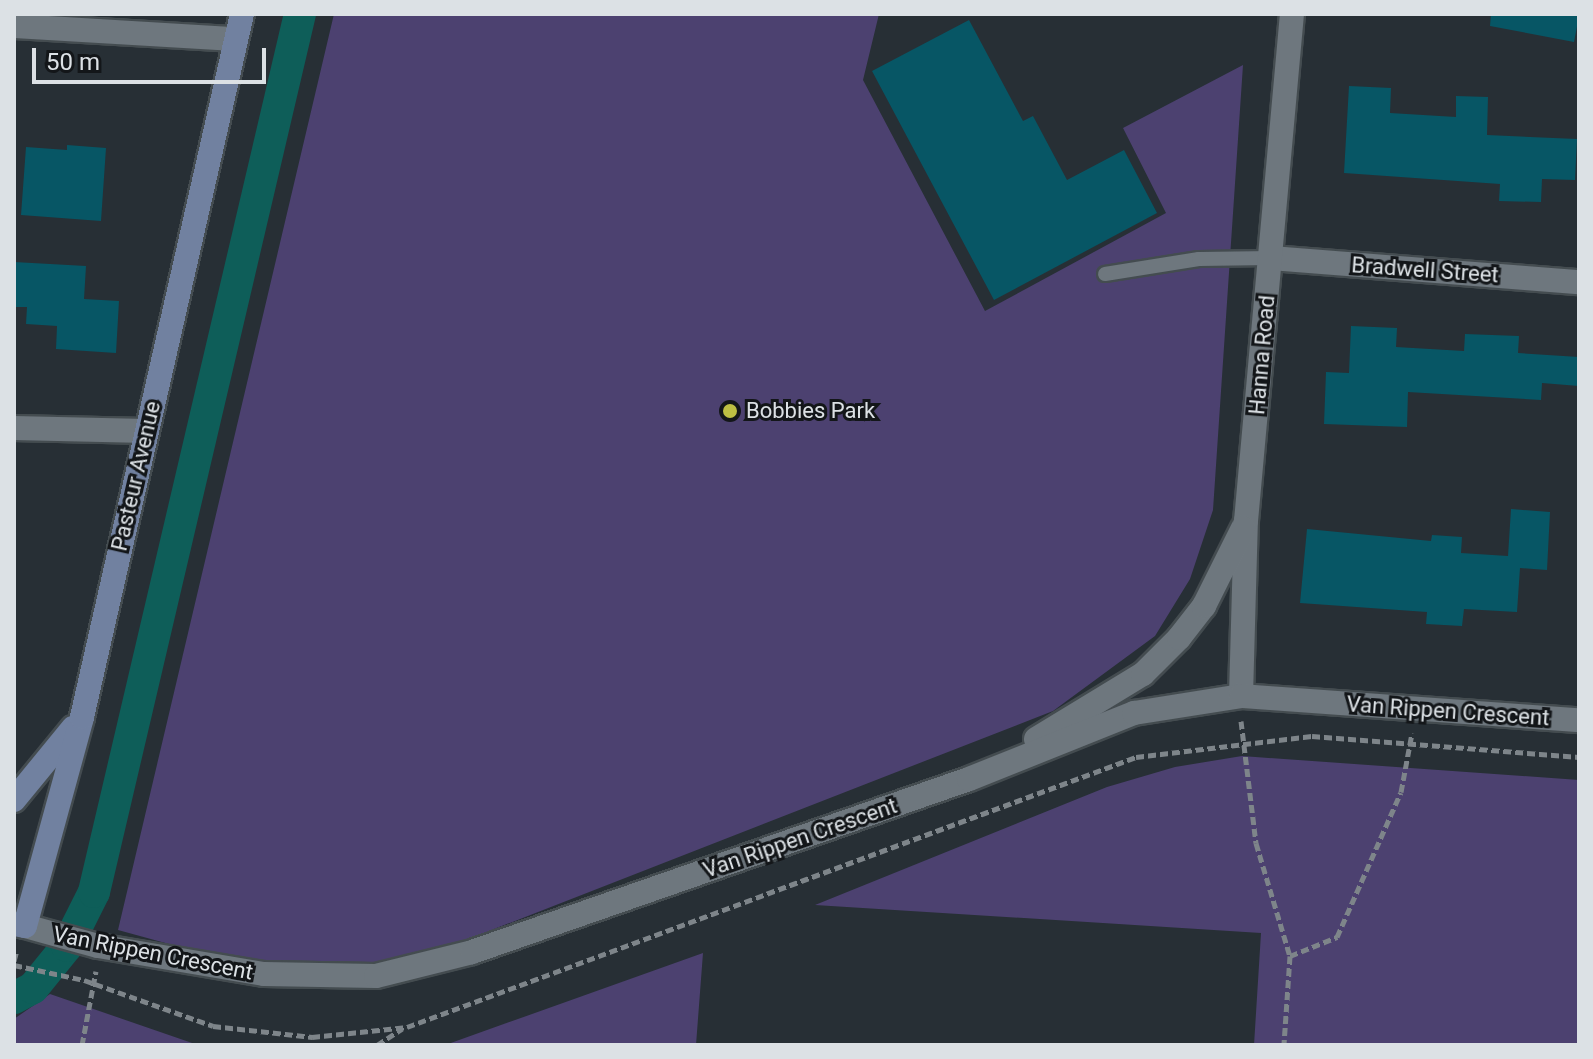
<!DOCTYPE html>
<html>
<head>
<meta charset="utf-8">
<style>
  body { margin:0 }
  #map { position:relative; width:1593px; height:1059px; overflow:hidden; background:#272f35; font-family:Roboto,sans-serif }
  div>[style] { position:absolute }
  .green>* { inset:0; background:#4c4170 }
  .canal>* { height:32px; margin:-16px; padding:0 16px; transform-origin:16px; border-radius:16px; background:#0e5e59 }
  .building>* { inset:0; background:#075665 }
  .path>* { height:5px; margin-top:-2.5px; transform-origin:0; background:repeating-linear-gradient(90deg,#7e858a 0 8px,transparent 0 12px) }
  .roads { filter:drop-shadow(2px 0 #444c50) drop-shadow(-2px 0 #444c50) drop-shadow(0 2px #444c50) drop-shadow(0 -2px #444c50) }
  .lane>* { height:14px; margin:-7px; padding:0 7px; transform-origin:7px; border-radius:7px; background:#6e777e }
  .street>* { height:24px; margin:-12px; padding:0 12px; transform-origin:12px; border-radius:12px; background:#6e777e }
  .secondary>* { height:24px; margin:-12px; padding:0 12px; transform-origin:12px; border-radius:12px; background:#7181a0 }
  .dots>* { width:22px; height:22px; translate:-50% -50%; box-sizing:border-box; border:4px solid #131619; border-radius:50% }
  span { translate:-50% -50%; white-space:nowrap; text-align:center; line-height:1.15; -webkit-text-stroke:6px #131619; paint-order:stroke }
  .street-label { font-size:22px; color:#dce1e5 }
  .poi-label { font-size:22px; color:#dce1e5 }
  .left { translate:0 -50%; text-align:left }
  .frame { position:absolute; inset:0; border:16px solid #dce1e5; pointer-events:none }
  .scale { position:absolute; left:32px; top:48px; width:234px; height:36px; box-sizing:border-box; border:4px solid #dce1e5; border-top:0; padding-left:10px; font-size:24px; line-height:28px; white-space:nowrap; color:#dce1e5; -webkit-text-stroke:6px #131619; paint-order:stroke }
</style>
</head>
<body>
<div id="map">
  <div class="green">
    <i style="clip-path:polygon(334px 14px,879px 14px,863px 80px,985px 311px,1166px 213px,1123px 128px,1243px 65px,1213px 510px,1190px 579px,1155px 636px,1053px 711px,443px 949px,344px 969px,231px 961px,118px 930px)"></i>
    <i style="clip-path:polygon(1242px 756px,1579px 780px,1579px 1045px,1254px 1045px,1261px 933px,815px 905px,1107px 787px,1175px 767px)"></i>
    <i style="clip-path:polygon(703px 953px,696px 1045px,439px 1045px,448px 1044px)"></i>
    <i style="clip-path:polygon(50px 994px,195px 1044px,205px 1045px,14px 1045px,14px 1019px)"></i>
  </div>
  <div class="canal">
    <i style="left:14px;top:998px;width:21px;rotate:-28deg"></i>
    <i style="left:33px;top:988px;width:54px;rotate:-51deg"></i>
    <i style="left:67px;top:946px;width:60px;rotate:-63.4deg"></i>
    <i style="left:94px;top:892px;width:902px;rotate:-76.8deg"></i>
  </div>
  <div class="building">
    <i style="clip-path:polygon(1491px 14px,1579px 14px,1579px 16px,1574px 42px,1490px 26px)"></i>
    <i style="clip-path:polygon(969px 20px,1023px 121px,1033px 116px,1067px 180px,1124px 150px,1157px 213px,994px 300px,872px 71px)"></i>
    <i style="clip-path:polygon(1349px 86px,1391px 88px,1390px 113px,1456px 117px,1456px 96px,1488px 97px,1487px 135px,1577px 139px,1575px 180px,1542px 179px,1541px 202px,1499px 201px,1500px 184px,1344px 173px)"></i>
    <i style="clip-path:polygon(67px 145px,106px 148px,101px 221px,21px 215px,26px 147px,67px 150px)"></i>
    <i style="clip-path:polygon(14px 262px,86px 266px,84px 299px,119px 301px,116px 353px,56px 349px,57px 326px,26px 324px,27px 307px,14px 307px)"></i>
    <i style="clip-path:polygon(1351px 326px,1397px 328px,1396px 347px,1464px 351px,1465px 334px,1519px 336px,1518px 353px,1579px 357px,1579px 386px,1542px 383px,1541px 400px,1408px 392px,1407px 427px,1324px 424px,1326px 372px,1349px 373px)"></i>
    <i style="clip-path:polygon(1511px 509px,1550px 512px,1547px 570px,1520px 568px,1517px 612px,1464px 609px,1462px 626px,1426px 624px,1427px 612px,1300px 603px,1307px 529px,1431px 541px,1432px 535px,1462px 537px,1461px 553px,1508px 556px)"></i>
  </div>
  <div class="path">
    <i style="left:1241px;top:721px;width:123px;rotate:83deg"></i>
    <i style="left:1256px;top:843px;width:118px;rotate:73.3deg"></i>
    <i style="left:1290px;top:956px;width:89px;rotate:93.9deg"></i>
    <i style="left:1290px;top:956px;width:51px;rotate:-22deg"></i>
    <i style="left:1337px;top:937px;width:158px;rotate:-66.2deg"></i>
    <i style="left:1401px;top:792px;width:60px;rotate:-79.4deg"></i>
    <i style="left:14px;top:961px;width:11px;rotate:-75deg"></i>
    <i style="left:14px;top:965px;width:72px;rotate:12.1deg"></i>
    <i style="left:84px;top:980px;width:137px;rotate:19.6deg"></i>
    <i style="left:213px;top:1026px;width:100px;rotate:6.3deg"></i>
    <i style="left:312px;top:1037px;width:96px;rotate:-6deg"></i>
    <i style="left:407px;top:1027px;width:777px;rotate:-20.32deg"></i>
    <i style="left:1136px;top:757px;width:177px;rotate:-6.8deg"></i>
    <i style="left:1312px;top:736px;width:268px;rotate:4.5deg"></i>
    <i style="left:82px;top:1045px;width:75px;rotate:-79.3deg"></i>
    <i style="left:377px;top:1045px;width:30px;rotate:-33deg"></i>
  </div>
  <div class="roads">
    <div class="lane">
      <i style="left:1105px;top:274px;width:95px;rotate:-9.1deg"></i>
      <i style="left:1199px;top:259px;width:72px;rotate:-0.8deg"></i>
    </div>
    <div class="street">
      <i style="left:14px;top:26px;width:222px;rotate:3.4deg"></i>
      <i style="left:1271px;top:258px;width:309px;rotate:4.5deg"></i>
      <i style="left:14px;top:428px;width:132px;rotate:1.3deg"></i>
      <i style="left:1241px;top:696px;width:175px;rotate:-88.4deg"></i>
      <i style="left:1246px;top:521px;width:509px;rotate:-84.82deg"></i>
      <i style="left:1036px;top:739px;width:125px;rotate:-31.3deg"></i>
      <i style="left:1143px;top:674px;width:51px;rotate:-45deg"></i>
      <i style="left:1179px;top:638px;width:41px;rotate:-52deg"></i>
      <i style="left:1204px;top:606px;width:87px;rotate:-63.4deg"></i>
      <i style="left:25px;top:926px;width:76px;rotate:15.3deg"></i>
      <i style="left:98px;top:946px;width:168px;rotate:9.6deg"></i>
      <i style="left:264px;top:974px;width:112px;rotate:1deg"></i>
      <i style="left:376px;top:976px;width:99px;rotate:-14deg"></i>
      <i style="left:472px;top:952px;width:526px;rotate:-19.19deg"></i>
      <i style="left:969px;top:779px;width:178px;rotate:-21.8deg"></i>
      <i style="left:1134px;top:713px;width:108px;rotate:-9deg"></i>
      <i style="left:1241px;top:696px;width:339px;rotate:4.1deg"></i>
    </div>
    <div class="secondary">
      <i style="left:14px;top:800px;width:93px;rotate:-50.7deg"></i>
      <i style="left:14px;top:924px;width:11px;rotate:10deg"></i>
      <i style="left:25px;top:926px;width:217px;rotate:-74.7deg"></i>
      <i style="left:82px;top:717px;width:721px;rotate:-77.18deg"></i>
    </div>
  </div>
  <div class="dots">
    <i style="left:730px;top:411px;background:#bdbf43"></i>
  </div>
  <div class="street-label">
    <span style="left:1425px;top:270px;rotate:4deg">Bradwell Street</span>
    <span style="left:1262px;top:355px;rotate:-85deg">Hanna Road</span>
    <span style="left:136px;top:476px;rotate:-77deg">Pasteur Avenue</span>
    <span style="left:1448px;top:711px;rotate:4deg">Van Rippen Crescent</span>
    <span style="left:800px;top:838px;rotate:-19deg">Van Rippen Crescent</span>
    <span style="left:153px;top:953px;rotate:11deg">Van Rippen Crescent</span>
  </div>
  <div class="poi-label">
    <span class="left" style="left:746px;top:411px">Bobbies Park</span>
  </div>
  <div class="frame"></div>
  <div class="scale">50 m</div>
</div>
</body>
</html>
